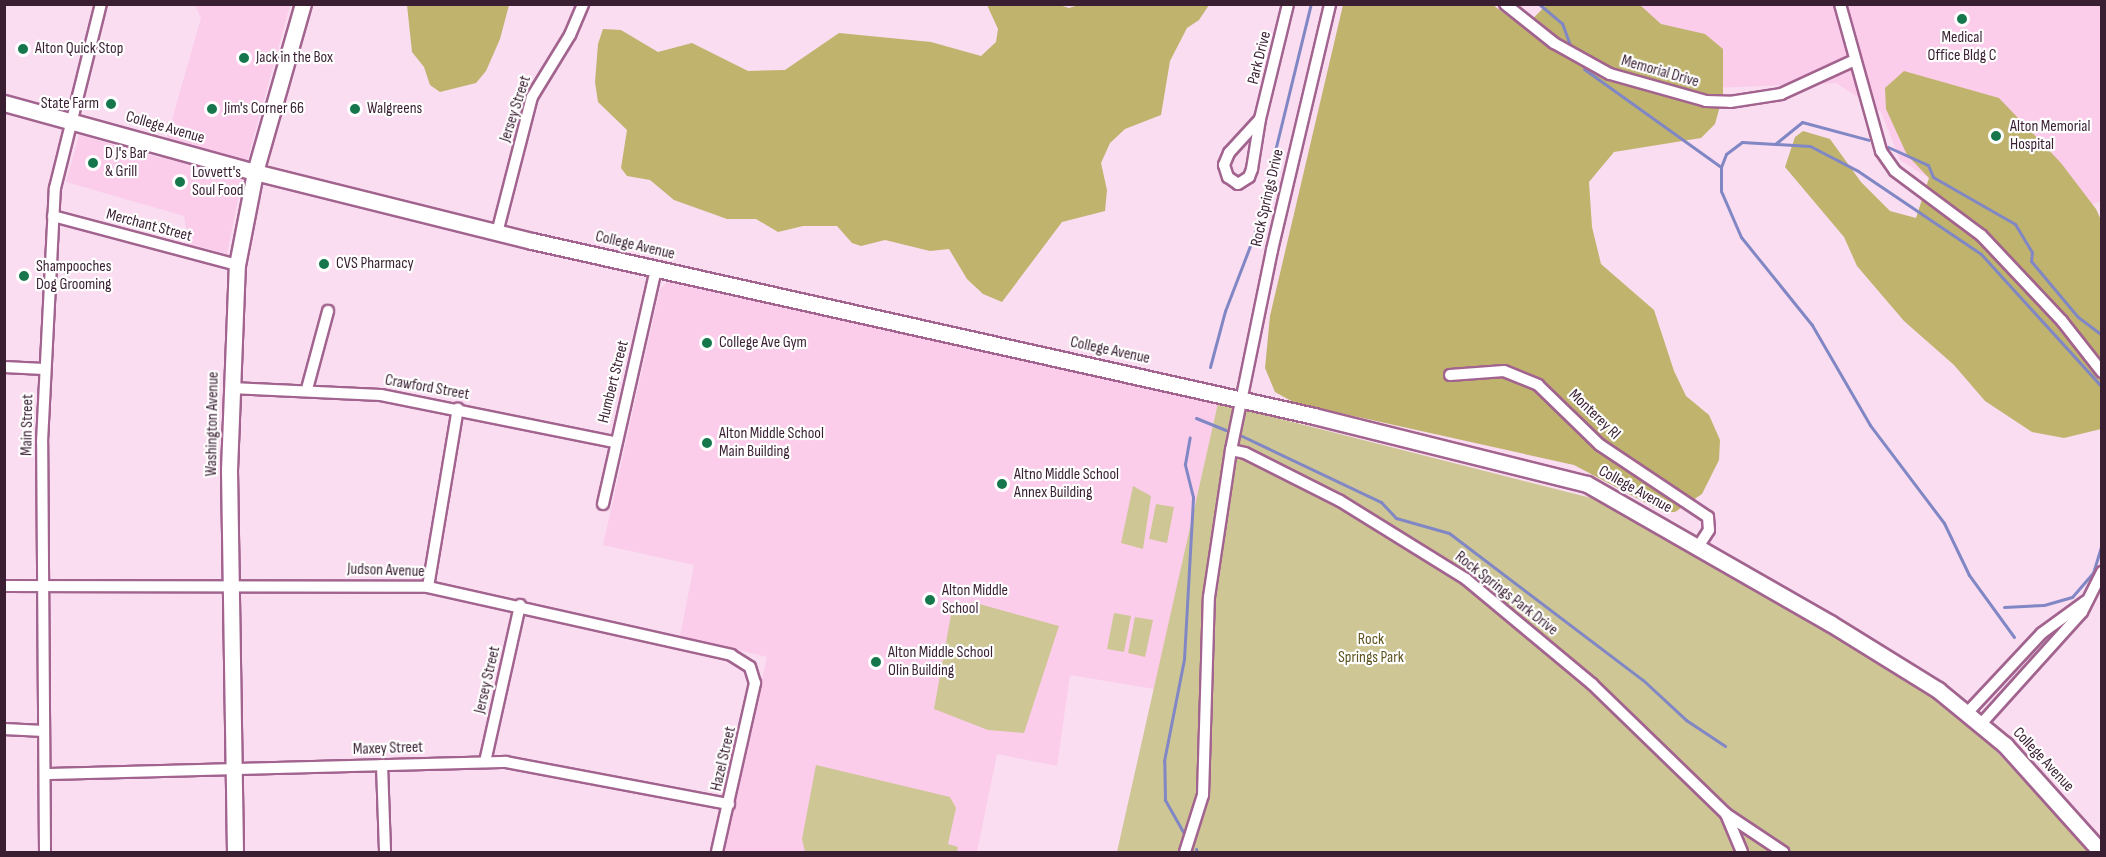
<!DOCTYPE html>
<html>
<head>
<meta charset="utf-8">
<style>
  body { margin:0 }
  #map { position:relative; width:2106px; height:857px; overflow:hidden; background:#faddf0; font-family:"Sofia Sans Condensed",sans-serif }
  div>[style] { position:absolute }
  .built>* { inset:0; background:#fbcdeb }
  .green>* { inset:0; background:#cfc695 }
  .forest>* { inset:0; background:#c0b36d }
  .stream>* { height:3px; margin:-1.5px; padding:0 1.5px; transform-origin:1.5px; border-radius:1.5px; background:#8087c4 }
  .roads { filter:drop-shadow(2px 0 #a2648f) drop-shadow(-2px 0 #a2648f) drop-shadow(0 2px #a2648f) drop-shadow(0 -2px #a2648f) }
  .minor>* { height:10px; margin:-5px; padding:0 5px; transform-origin:5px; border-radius:5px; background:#fff }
  .secondary>* { height:15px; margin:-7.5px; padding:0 7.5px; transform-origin:7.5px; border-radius:7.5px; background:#fff }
  .dots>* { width:16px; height:16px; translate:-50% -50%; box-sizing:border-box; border:3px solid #fff; border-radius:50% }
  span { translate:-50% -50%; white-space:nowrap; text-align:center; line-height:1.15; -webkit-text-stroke:4.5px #fff; paint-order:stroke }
  .poi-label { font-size:16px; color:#391f31 }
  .left { translate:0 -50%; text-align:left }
  .right { translate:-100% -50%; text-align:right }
  .street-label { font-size:16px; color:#391f31 }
  .park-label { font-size:16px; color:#5e541f }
  .frame { position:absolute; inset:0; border:6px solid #391f31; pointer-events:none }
</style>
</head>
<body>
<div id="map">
  <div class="built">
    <i style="clip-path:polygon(195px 5px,290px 5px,242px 180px,227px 254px,189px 244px,184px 216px,66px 182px,79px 135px,161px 158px,201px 18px)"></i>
    <i style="clip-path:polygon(1581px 5px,2101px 5px,2101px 201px,2017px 233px,1900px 160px,1881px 112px,1836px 83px,1715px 88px)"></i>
    <i style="clip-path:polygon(667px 282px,1218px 403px,1154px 689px,1070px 675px,1057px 766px,997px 754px,977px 852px,724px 852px,767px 657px,680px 636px,694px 565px,603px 545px,660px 289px)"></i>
  </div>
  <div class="green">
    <i style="clip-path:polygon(1218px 403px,1607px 502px,1921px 688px,1973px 726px,2090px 852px,1117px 852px)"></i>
    <i style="clip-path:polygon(1133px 486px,1151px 496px,1143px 549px,1121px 543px)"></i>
    <i style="clip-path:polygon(1156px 504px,1174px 507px,1167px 543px,1149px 539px)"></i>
    <i style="clip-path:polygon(972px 602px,1059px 626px,1024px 733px,988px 730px,934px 709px,951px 615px)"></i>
    <i style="clip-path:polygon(1114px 613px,1131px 616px,1124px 652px,1107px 649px)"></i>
    <i style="clip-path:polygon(1135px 617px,1153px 620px,1145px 657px,1128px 653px)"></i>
    <i style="clip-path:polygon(816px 765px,950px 797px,956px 808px,948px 844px,958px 847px,957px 852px,805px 852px,802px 839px)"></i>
  </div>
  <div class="forest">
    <i style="clip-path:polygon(407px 5px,509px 5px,500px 39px,486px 71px,476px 83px,440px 92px,430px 85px,424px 67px,412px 52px)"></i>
    <i style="clip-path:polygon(1059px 5px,1069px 8px,1082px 4px,1209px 5px,1199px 20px,1187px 28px,1170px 61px,1161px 115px,1125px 129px,1110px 143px,1101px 163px,1107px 190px,1105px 211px,1062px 222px,1002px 302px,983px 294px,967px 279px,949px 249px,930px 251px,885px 240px,861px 246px,852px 243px,837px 226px,803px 226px,778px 232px,756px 219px,727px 219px,674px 200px,650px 180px,627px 176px,621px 168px,627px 130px,598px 102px,595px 82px,598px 44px,603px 29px,621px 30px,658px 52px,692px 43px,748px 71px,785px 70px,839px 33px,931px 42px,981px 56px,996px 42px,998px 29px,987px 5px)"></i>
    <i style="clip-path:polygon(1343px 5px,1493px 5px,1524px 28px,1546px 5px,1640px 5px,1661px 24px,1705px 34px,1723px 49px,1723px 95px,1715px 124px,1701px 138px,1614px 152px,1589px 182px,1592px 227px,1601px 264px,1654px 310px,1674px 371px,1686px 396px,1709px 415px,1720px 440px,1719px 460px,1702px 494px,1675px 512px,1663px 512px,1574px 465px,1295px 403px,1275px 392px,1265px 368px,1270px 316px)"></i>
    <i style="clip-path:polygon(1904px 71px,1999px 98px,2061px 163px,2096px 209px,2101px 220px,2101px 429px,2064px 438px,2032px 432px,1985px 401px,1954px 365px,1904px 321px,1857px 266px,1844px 237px,1785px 167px,1795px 137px,1803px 131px,1830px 139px,1861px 182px,1890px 211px,1916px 218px,1929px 178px,1907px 155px,1886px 109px,1885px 88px)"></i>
  </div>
  <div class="stream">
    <i style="left:1539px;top:4px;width:30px;rotate:40deg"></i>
    <i style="left:1562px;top:23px;width:27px;rotate:70deg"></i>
    <i style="left:1584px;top:69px;width:168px;rotate:35.6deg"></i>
    <i style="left:1775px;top:144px;width:35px;rotate:-39deg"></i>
    <i style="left:1802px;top:122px;width:69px;rotate:15deg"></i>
    <i style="left:1888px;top:147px;width:44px;rotate:24.2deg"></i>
    <i style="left:1928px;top:165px;width:13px;rotate:67deg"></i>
    <i style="left:1933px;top:177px;width:95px;rotate:29.8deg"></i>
    <i style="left:2015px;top:224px;width:33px;rotate:59deg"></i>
    <i style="left:2032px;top:252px;width:9px;rotate:96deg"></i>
    <i style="left:2031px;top:261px;width:73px;rotate:50deg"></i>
    <i style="left:2078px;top:317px;width:30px;rotate:37deg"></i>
    <i style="left:1210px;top:367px;width:58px;rotate:-75deg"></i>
    <i style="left:1225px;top:311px;width:84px;rotate:-69deg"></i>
    <i style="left:1255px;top:233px;width:236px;rotate:-76.3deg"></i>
    <i style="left:1196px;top:418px;width:32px;rotate:22deg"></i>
    <i style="left:1242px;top:436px;width:154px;rotate:25.4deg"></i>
    <i style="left:1381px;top:502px;width:22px;rotate:47deg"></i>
    <i style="left:1396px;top:518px;width:55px;rotate:15.8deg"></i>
    <i style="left:1449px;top:533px;width:243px;rotate:37.2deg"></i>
    <i style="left:1643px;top:680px;width:59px;rotate:42.9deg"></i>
    <i style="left:1686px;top:720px;width:47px;rotate:33.7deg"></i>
    <i style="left:2004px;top:607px;width:40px;rotate:-2.9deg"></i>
    <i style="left:2044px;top:605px;width:29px;rotate:-16deg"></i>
    <i style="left:2072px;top:597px;width:32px;rotate:-49deg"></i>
    <i style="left:2093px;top:573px;width:30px;rotate:-73deg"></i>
    <i style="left:2014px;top:637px;width:77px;rotate:-126deg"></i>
    <i style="left:1969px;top:575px;width:58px;rotate:-115.7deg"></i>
    <i style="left:1944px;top:523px;width:123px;rotate:-127.1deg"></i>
    <i style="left:1870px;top:425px;width:116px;rotate:-120.1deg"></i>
    <i style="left:1812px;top:325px;width:113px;rotate:-128.9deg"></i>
    <i style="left:1741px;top:237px;width:50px;rotate:-113.5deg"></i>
    <i style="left:1721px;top:191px;width:24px;rotate:-90deg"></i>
    <i style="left:1721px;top:167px;width:14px;rotate:-69deg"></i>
    <i style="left:1726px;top:154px;width:20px;rotate:-37deg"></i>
    <i style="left:1742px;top:142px;width:68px;rotate:3.4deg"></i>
    <i style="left:1810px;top:146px;width:54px;rotate:27.5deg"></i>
    <i style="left:1858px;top:171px;width:148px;rotate:34deg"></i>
    <i style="left:1981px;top:254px;width:180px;rotate:47.7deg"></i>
    <i style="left:1186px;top:837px;width:43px;rotate:-119.6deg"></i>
    <i style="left:1165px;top:800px;width:39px;rotate:-91deg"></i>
    <i style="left:1164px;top:761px;width:104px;rotate:-78.9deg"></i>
    <i style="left:1184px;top:659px;width:162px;rotate:-86.8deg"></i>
    <i style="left:1193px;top:497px;width:34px;rotate:-104deg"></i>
    <i style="left:1185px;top:464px;width:27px;rotate:-80deg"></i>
    <i style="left:1196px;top:849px;width:3px;rotate:72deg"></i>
  </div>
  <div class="roads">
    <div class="minor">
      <i style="left:1505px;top:4px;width:63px;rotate:38.5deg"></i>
      <i style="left:1554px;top:43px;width:64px;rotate:29deg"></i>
      <i style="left:1610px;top:74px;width:100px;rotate:15.7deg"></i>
      <i style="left:1706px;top:101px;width:24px;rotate:2deg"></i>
      <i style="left:1730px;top:102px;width:52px;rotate:-8.9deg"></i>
      <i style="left:1781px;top:94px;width:81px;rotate:-24.7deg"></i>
      <i style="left:1840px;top:4px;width:153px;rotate:74.4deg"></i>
      <i style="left:1881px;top:151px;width:24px;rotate:55deg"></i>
      <i style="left:1895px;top:171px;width:107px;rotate:36.7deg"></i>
      <i style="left:1981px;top:235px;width:118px;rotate:46.7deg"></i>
      <i style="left:2062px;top:321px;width:65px;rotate:51.9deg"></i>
      <i style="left:1260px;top:119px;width:46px;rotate:132.4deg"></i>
      <i style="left:1229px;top:153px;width:13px;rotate:113deg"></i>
      <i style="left:1224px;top:165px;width:13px;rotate:72deg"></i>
      <i style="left:1228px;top:177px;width:12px;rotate:35deg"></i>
      <i style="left:1238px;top:184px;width:13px;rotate:-32deg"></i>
      <i style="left:1249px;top:177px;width:9px;rotate:-69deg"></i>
      <i style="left:1252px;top:169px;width:51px;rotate:-80.9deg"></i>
      <i style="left:1260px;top:119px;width:118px;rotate:-76.3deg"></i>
      <i style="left:53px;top:216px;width:190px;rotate:14.9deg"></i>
      <i style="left:497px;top:233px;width:140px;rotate:-75.6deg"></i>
      <i style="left:532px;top:97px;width:73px;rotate:-58.5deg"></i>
      <i style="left:570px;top:35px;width:34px;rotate:-67deg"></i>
      <i style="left:4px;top:367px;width:40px;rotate:2.9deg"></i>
      <i style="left:1450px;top:375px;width:54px;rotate:-4.2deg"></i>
      <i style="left:1504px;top:371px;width:37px;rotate:22deg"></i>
      <i style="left:1538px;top:385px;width:86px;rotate:44.1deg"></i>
      <i style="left:1600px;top:445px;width:130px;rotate:33.7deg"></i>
      <i style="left:1708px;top:517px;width:13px;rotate:86deg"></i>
      <i style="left:1709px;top:530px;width:20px;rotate:123deg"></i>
      <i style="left:231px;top:388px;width:150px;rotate:2.7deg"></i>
      <i style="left:381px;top:395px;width:238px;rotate:11.4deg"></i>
      <i style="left:307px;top:389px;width:81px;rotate:-74.9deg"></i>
      <i style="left:1231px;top:450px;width:14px;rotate:12deg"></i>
      <i style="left:1245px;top:453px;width:106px;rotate:26.8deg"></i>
      <i style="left:1340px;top:501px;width:148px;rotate:31.8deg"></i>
      <i style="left:1466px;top:579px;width:164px;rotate:39.8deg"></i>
      <i style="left:1592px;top:684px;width:187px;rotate:44.1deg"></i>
      <i style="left:1726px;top:814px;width:69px;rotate:33.7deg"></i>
      <i style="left:603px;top:504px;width:242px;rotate:-77.3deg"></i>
      <i style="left:4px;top:586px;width:424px;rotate:0.1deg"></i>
      <i style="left:428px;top:587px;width:311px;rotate:12.6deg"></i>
      <i style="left:731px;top:655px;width:22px;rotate:32deg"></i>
      <i style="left:750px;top:667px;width:17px;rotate:73deg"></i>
      <i style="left:755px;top:683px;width:173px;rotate:102.7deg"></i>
      <i style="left:428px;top:587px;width:181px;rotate:-80.5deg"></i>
      <i style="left:1968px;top:712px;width:108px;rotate:-46.9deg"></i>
      <i style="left:2042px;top:633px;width:54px;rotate:-36deg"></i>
      <i style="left:1981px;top:724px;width:151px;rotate:-48deg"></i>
      <i style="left:2082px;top:612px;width:45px;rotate:-63.4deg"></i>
      <i style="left:4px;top:729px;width:40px;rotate:2.9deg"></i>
      <i style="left:485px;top:762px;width:161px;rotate:-77.4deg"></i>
      <i style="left:382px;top:765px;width:87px;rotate:88deg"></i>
      <i style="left:45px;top:774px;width:461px;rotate:-1.5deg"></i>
      <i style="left:506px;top:762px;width:227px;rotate:10.7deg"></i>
      <i style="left:1726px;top:814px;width:41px;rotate:67.2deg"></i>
      <i style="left:45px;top:852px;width:410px;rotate:-90.4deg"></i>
      <i style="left:42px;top:442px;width:254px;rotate:-87.1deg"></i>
      <i style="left:55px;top:188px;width:190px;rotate:-76deg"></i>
      <i style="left:1185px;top:852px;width:60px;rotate:-72.5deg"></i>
      <i style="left:1203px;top:795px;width:198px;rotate:-88.3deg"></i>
      <i style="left:1209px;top:597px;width:149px;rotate:-81.5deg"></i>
      <i style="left:1231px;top:450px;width:204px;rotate:-78.4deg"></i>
      <i style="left:1272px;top:250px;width:253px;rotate:-76.7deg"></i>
    </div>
    <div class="secondary">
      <i style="left:4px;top:103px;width:260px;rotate:15.4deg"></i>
      <i style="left:255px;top:172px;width:285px;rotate:14deg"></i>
      <i style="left:532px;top:241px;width:801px;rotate:12.61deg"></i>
      <i style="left:1314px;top:416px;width:281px;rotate:14deg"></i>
      <i style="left:1587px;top:484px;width:280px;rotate:29.8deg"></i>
      <i style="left:1830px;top:623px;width:127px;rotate:31.8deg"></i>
      <i style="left:1938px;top:690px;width:87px;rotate:39.4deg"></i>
      <i style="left:2005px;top:745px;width:144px;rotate:48.1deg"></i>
      <i style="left:235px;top:852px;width:382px;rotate:-90.9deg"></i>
      <i style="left:229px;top:470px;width:205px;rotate:-87.8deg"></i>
      <i style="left:237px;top:265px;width:95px;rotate:-79deg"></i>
      <i style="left:255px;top:172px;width:175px;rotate:-74.1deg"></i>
    </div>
  </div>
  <div class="dots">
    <i style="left:1962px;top:19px;background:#16774d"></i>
    <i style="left:23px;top:49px;background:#16774d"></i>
    <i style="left:244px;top:58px;background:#16774d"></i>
    <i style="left:111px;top:104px;background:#16774d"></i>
    <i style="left:212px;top:109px;background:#16774d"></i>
    <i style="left:355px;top:109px;background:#16774d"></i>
    <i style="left:1996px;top:136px;background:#16774d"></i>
    <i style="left:93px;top:163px;background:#16774d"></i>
    <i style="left:180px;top:182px;background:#16774d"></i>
    <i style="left:324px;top:264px;background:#16774d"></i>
    <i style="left:24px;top:276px;background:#16774d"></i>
    <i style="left:707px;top:343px;background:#16774d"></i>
    <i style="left:707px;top:443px;background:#16774d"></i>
    <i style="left:1002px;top:484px;background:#16774d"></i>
    <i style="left:930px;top:600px;background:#16774d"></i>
    <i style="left:876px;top:662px;background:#16774d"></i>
  </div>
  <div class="poi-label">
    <span style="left:1962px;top:47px">Medical<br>Office Bldg C</span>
    <span class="left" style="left:35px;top:49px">Alton Quick Stop</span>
    <span class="left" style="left:256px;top:58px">Jack in the Box</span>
    <span class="right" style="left:99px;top:104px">State Farm</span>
    <span class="left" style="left:224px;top:109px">Jim's Corner 66</span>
    <span class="left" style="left:367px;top:109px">Walgreens</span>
    <span class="left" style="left:2010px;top:136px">Alton Memorial<br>Hospital</span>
    <span class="left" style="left:105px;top:163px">D J's Bar<br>&amp; Grill</span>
    <span class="left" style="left:192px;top:182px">Lovvett's<br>Soul Food</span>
    <span class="left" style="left:336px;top:264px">CVS Pharmacy</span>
    <span class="left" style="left:36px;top:276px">Shampooches<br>Dog Grooming</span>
    <span class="left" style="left:719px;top:343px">College Ave Gym</span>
    <span class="left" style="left:719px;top:443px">Alton Middle School<br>Main Building</span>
    <span class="left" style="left:1014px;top:484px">Altno Middle School<br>Annex Building</span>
    <span class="left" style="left:942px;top:600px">Alton Middle<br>School</span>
    <span class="left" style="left:888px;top:662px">Alton Middle School<br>Olin Building</span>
  </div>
  <div class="street-label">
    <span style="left:1260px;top:58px;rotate:-76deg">Park Drive</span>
    <span style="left:1660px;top:72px;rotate:16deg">Memorial Drive</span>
    <span style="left:516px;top:109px;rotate:-72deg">Jersey Street</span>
    <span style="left:165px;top:128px;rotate:16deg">College Avenue</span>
    <span style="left:1268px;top:198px;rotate:-77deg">Rock Springs Drive</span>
    <span style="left:149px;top:226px;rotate:15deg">Merchant Street</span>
    <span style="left:635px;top:246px;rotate:13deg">College Avenue</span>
    <span style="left:1110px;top:351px;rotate:12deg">College Avenue</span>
    <span style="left:614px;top:382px;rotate:-76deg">Humbert Street</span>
    <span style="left:427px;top:388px;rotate:10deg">Crawford Street</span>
    <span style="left:1594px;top:415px;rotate:44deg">Monterey Rl</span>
    <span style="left:213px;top:424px;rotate:-89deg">Washington Avenue</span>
    <span style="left:28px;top:425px;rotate:-89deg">Main Street</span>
    <span style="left:1635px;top:490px;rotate:29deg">College Avenue</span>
    <span style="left:386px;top:571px;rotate:2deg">Judson Avenue</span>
    <span style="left:1506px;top:594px;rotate:38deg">Rock Springs Park Drive</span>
    <span style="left:488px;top:680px;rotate:-77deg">Jersey Street</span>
    <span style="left:388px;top:749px;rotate:-2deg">Maxey Street</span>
    <span style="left:724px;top:759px;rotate:-77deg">Hazel Street</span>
    <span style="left:2043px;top:760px;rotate:47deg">College Avenue</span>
  </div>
  <div class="park-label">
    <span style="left:1371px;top:649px">Rock<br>Springs Park</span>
  </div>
  <div class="frame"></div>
</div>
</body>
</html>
